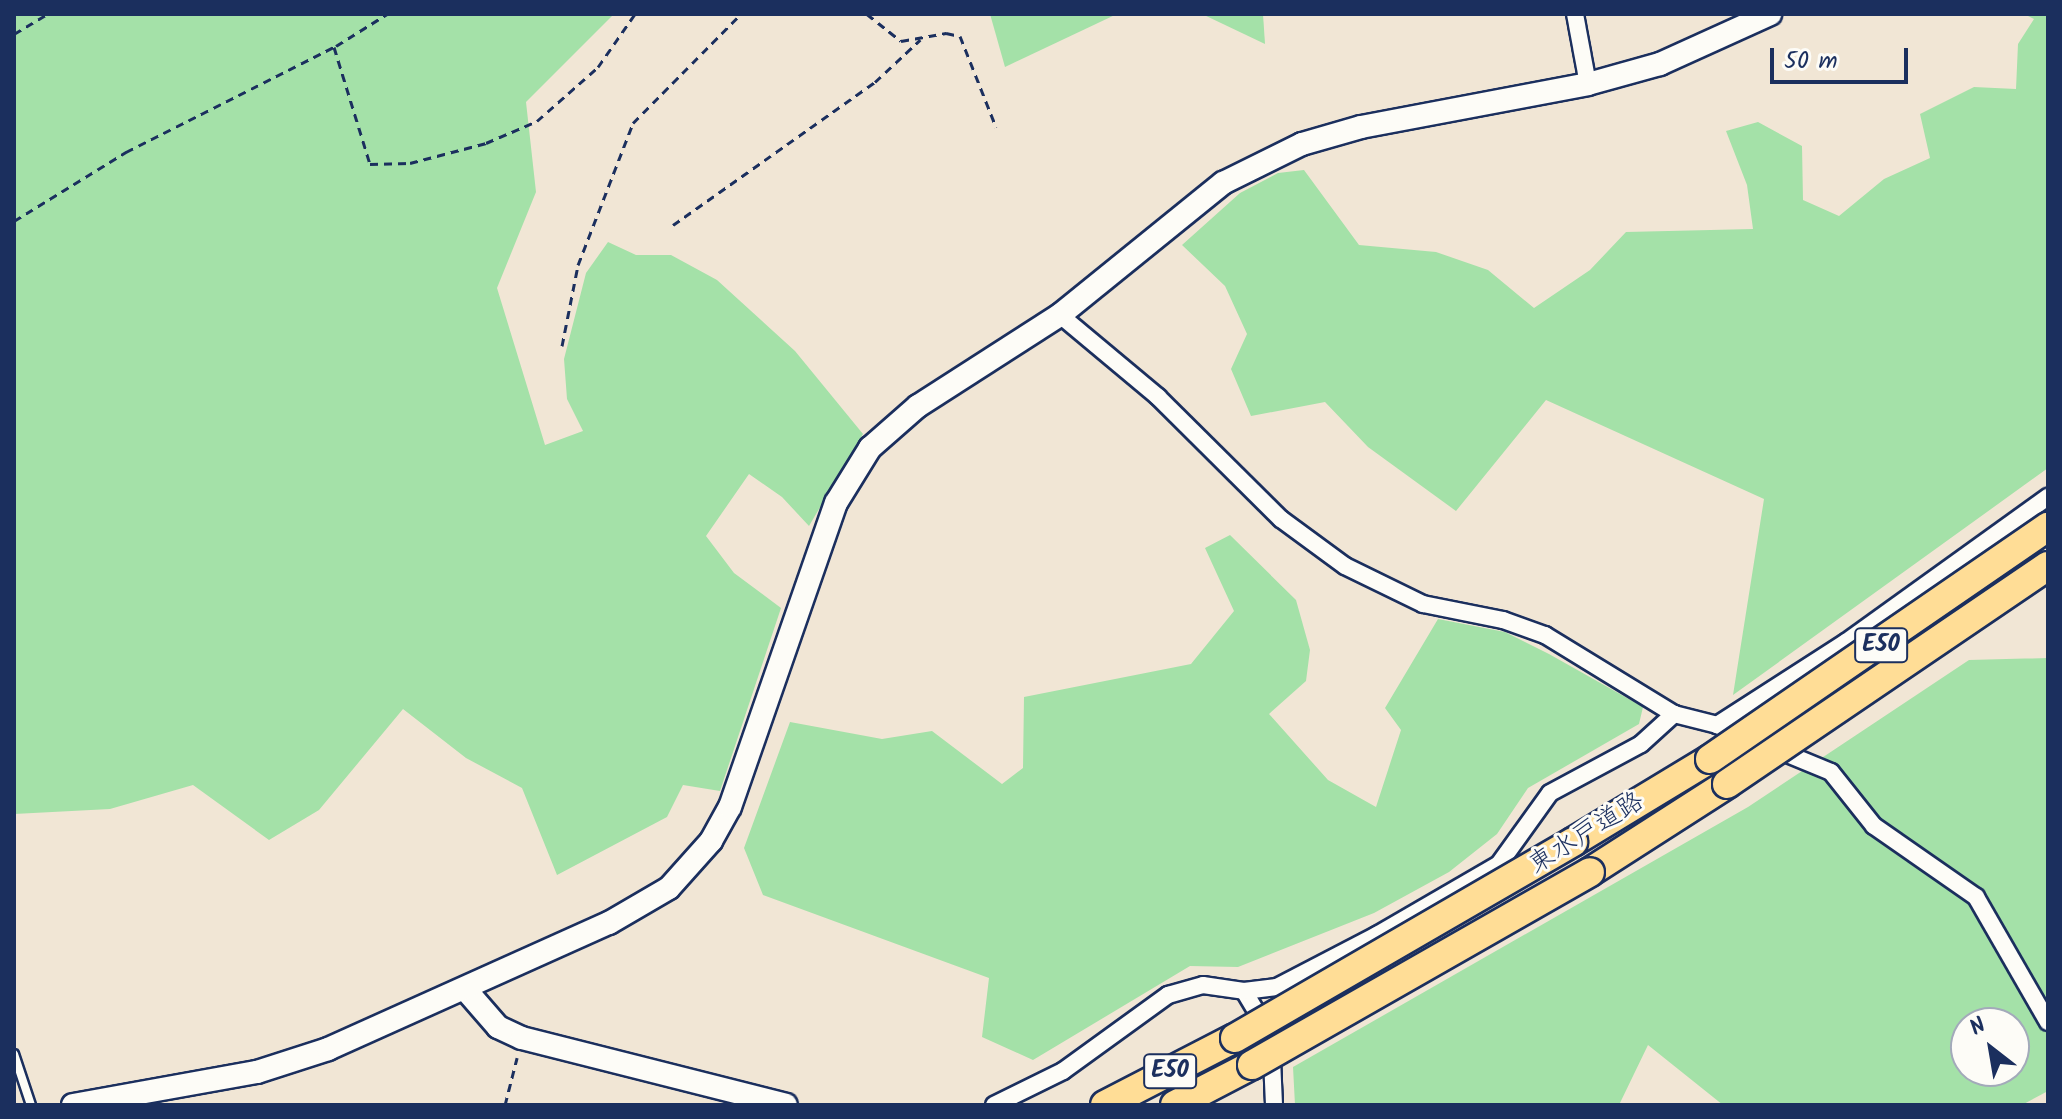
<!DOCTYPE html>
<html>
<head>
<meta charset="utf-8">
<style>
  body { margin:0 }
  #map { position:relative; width:2062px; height:1119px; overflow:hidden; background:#f1e6d5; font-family:Kalam,"Klee One",sans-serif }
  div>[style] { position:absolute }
  .green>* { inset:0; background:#a4e1a8 }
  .path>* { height:3px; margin-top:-1.5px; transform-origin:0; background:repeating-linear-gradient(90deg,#1b2f5e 0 8px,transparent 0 14px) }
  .roads { filter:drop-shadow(2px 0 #1b2f5e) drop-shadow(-2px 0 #1b2f5e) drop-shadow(0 2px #1b2f5e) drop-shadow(0 -2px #1b2f5e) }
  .lane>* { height:8px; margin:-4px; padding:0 4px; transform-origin:4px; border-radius:4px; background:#fdfcf7 }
  .street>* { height:16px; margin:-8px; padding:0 8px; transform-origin:8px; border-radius:8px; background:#fdfcf7 }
  .secondary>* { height:22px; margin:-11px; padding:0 11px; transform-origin:11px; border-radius:11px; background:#fdfcf7 }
  .highway>* { height:28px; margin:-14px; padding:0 14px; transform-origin:14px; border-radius:14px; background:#ffdd96 }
  .bridges { filter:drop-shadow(2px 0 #1b2f5e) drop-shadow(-2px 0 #1b2f5e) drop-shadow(0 2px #1b2f5e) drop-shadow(0 -2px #1b2f5e) }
  .highway-bridge>* { height:28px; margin:-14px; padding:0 14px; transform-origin:14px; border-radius:14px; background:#ffdd96 }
  span { translate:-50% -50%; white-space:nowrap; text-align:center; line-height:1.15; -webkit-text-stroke:6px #fdfcf7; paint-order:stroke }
  .shield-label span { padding:2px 6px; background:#fdfcf7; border:2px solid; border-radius:6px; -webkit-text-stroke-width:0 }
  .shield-label { font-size:24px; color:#1b2f5e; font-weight:700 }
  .street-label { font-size:26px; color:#1b2f5e }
  .frame { position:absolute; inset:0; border:16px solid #1b2f5e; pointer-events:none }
  .north { position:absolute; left:1950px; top:1007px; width:80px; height:80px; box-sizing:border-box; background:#fdfcf7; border:2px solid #a3aaba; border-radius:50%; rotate:329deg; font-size:22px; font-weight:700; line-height:32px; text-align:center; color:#1b2f5e }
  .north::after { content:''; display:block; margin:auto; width:28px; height:36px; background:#1b2f5e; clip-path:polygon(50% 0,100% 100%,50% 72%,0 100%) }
  .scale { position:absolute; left:1770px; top:48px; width:138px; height:36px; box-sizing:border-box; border:4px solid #1b2f5e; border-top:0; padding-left:10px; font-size:24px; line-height:28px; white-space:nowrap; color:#1b2f5e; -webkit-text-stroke:6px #fdfcf7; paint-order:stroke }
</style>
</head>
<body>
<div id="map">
  <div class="green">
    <i style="clip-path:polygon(14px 14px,614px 14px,526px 102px,536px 192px,497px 288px,545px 445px,583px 431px,567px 399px,564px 359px,586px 273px,608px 242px,636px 255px,671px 255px,717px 280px,795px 351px,863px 434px,809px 526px,782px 497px,749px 474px,706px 536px,734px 573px,781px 608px,720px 791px,683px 785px,667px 817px,557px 875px,522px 788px,466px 758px,403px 709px,319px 810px,269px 840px,193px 785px,110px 809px,14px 814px)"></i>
    <i style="clip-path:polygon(990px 14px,1117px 14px,1005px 67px)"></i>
    <i style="clip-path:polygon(1202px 14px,1263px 14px,1265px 44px)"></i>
    <i style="clip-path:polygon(2024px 14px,2048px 14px,2048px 468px,1733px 695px,1764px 499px,1546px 400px,1456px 511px,1368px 447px,1325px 402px,1251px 416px,1231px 369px,1247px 334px,1225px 286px,1182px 245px,1240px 193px,1278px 173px,1304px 170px,1359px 245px,1436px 252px,1488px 270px,1534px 308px,1590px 270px,1626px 232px,1753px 229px,1747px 185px,1726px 131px,1758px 122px,1802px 146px,1803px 200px,1839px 216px,1884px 179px,1930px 158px,1920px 114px,1974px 87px,2016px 89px,2018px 44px,2034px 19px)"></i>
    <i style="clip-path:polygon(1230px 535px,1296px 600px,1310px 650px,1306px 681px,1269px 714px,1328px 780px,1376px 807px,1401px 730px,1385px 708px,1438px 619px,1505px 632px,1549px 654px,1643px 707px,1639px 724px,1528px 788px,1497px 834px,1449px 872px,1374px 913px,1238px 967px,1190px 966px,1033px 1060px,982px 1037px,989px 978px,763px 895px,744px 848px,790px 722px,882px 739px,932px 731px,1002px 784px,1023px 768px,1024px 697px,1191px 664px,1234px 611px,1205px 548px)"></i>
    <i style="clip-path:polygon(evenodd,2048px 658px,2048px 1091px,2022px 1105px,1723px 1105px,1648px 1045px,1619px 1105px,1295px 1105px,1293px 1067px,1748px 807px,1969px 660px,2048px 658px,1966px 1023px,2014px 1023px,2014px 1071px,1966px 1071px,1966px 1023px)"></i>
  </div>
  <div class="path">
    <i style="left:867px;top:14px;width:43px;rotate:38.5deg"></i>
    <i style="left:901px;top:41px;width:46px;rotate:-10.1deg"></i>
    <i style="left:946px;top:33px;width:14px;rotate:12deg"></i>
    <i style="left:960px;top:36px;width:98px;rotate:68.4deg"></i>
    <i style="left:14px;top:34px;width:39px;rotate:-31deg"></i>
    <i style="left:336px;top:46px;width:60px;rotate:-32.1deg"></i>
    <i style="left:14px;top:221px;width:132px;rotate:-31.6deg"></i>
    <i style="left:126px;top:152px;width:233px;rotate:-26.8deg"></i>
    <i style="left:334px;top:47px;width:122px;rotate:72.9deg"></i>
    <i style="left:370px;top:164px;width:40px;rotate:-1.4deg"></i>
    <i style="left:410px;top:163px;width:79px;rotate:-14.7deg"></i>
    <i style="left:486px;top:143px;width:56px;rotate:-23.3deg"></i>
    <i style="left:537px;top:121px;width:81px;rotate:-41.5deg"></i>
    <i style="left:598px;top:67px;width:65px;rotate:-55.1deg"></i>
    <i style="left:673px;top:225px;width:247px;rotate:-35.3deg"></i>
    <i style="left:875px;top:82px;width:62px;rotate:-43deg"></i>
    <i style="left:562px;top:346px;width:83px;rotate:-78.8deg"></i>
    <i style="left:578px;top:265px;width:152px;rotate:-68.8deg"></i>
    <i style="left:633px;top:123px;width:153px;rotate:-45.3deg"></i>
    <i style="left:505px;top:1105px;width:49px;rotate:-75.7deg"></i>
  </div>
  <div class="roads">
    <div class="lane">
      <i style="left:14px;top:1054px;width:54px;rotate:71.6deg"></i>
    </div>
    <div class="street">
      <i style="left:1575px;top:14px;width:71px;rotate:79.5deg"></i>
      <i style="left:1060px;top:315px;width:128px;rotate:39.9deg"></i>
      <i style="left:1158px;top:397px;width:173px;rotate:44.8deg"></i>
      <i style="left:1281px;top:519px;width:79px;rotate:36.3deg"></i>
      <i style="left:1345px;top:566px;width:87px;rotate:26deg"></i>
      <i style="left:1423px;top:604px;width:82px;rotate:11.3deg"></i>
      <i style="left:1503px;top:620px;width:45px;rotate:19.7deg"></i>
      <i style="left:1545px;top:635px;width:151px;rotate:31.5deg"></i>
      <i style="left:1674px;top:714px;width:44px;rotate:14.3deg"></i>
      <i style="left:1717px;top:725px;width:123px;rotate:22.4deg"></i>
      <i style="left:1831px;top:772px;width:69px;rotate:51.5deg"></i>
      <i style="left:1874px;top:826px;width:124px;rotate:34.8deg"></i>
      <i style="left:1976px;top:897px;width:144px;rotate:60.1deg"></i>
      <i style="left:1717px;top:725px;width:153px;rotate:-32.8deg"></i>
      <i style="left:1846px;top:642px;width:249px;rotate:-35.7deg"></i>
      <i style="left:1244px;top:991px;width:52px;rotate:59deg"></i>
      <i style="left:1271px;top:1036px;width:69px;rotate:87.5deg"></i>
      <i style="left:994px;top:1105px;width:77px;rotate:-26.2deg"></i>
      <i style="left:1063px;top:1071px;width:130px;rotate:-35.9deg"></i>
      <i style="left:1168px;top:995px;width:36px;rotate:-16deg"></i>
      <i style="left:1203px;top:985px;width:41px;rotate:8.3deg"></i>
      <i style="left:1244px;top:991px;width:33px;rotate:-7deg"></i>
      <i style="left:1277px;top:987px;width:113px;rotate:-27.5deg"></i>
      <i style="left:1377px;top:935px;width:141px;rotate:-30.2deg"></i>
      <i style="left:1499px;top:864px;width:87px;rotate:-54.3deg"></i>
      <i style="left:1550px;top:793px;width:103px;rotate:-28.3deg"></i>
      <i style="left:1641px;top:744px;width:45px;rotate:-42.3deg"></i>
    </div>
    <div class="secondary">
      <i style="left:465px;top:989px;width:50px;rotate:49deg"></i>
      <i style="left:498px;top:1027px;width:26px;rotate:25deg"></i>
      <i style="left:522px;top:1038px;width:272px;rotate:14.2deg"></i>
      <i style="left:73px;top:1105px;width:187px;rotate:-10.2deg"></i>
      <i style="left:257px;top:1072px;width:75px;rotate:-17.9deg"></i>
      <i style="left:328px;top:1049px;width:308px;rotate:-24.2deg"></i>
      <i style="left:609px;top:923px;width:69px;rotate:-30.3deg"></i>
      <i style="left:669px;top:888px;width:63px;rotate:-48.2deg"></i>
      <i style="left:711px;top:841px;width:39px;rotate:-61deg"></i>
      <i style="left:730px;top:807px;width:322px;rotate:-70.8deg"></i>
      <i style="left:836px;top:503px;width:65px;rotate:-58.3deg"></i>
      <i style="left:870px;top:448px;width:64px;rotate:-41.2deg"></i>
      <i style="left:918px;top:406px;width:169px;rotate:-32.7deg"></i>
      <i style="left:1060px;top:315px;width:210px;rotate:-39deg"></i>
      <i style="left:1223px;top:183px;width:88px;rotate:-26.3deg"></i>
      <i style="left:1302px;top:144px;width:61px;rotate:-16.1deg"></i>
      <i style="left:1361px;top:127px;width:231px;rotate:-10.7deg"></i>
      <i style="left:1588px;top:84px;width:75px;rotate:-15.5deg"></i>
      <i style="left:1660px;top:64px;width:121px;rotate:-24.4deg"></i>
    </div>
    <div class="highway">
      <i style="left:1573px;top:842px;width:160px;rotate:-31.2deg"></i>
      <i style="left:1590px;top:872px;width:163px;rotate:-32.7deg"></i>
      <i style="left:1105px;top:1105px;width:146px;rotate:-27.3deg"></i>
      <i style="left:1175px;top:1105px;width:87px;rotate:-27.5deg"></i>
    </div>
  </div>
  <div class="bridges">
    <div class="highway-bridge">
      <i style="left:1710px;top:759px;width:410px;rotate:-34.5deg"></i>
      <i style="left:1727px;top:784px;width:388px;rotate:-34.2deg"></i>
      <i style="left:1235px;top:1038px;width:391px;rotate:-30.1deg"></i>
      <i style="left:1252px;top:1065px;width:389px;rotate:-29.7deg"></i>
    </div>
  </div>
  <div class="shield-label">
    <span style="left:1881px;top:645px">E50</span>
    <span style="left:1170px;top:1071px">E50</span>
  </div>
  <div class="street-label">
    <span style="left:1587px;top:834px;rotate:-32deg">東水戸道路</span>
  </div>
  <div class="frame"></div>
  <div class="north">N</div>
  <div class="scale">50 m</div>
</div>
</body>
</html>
